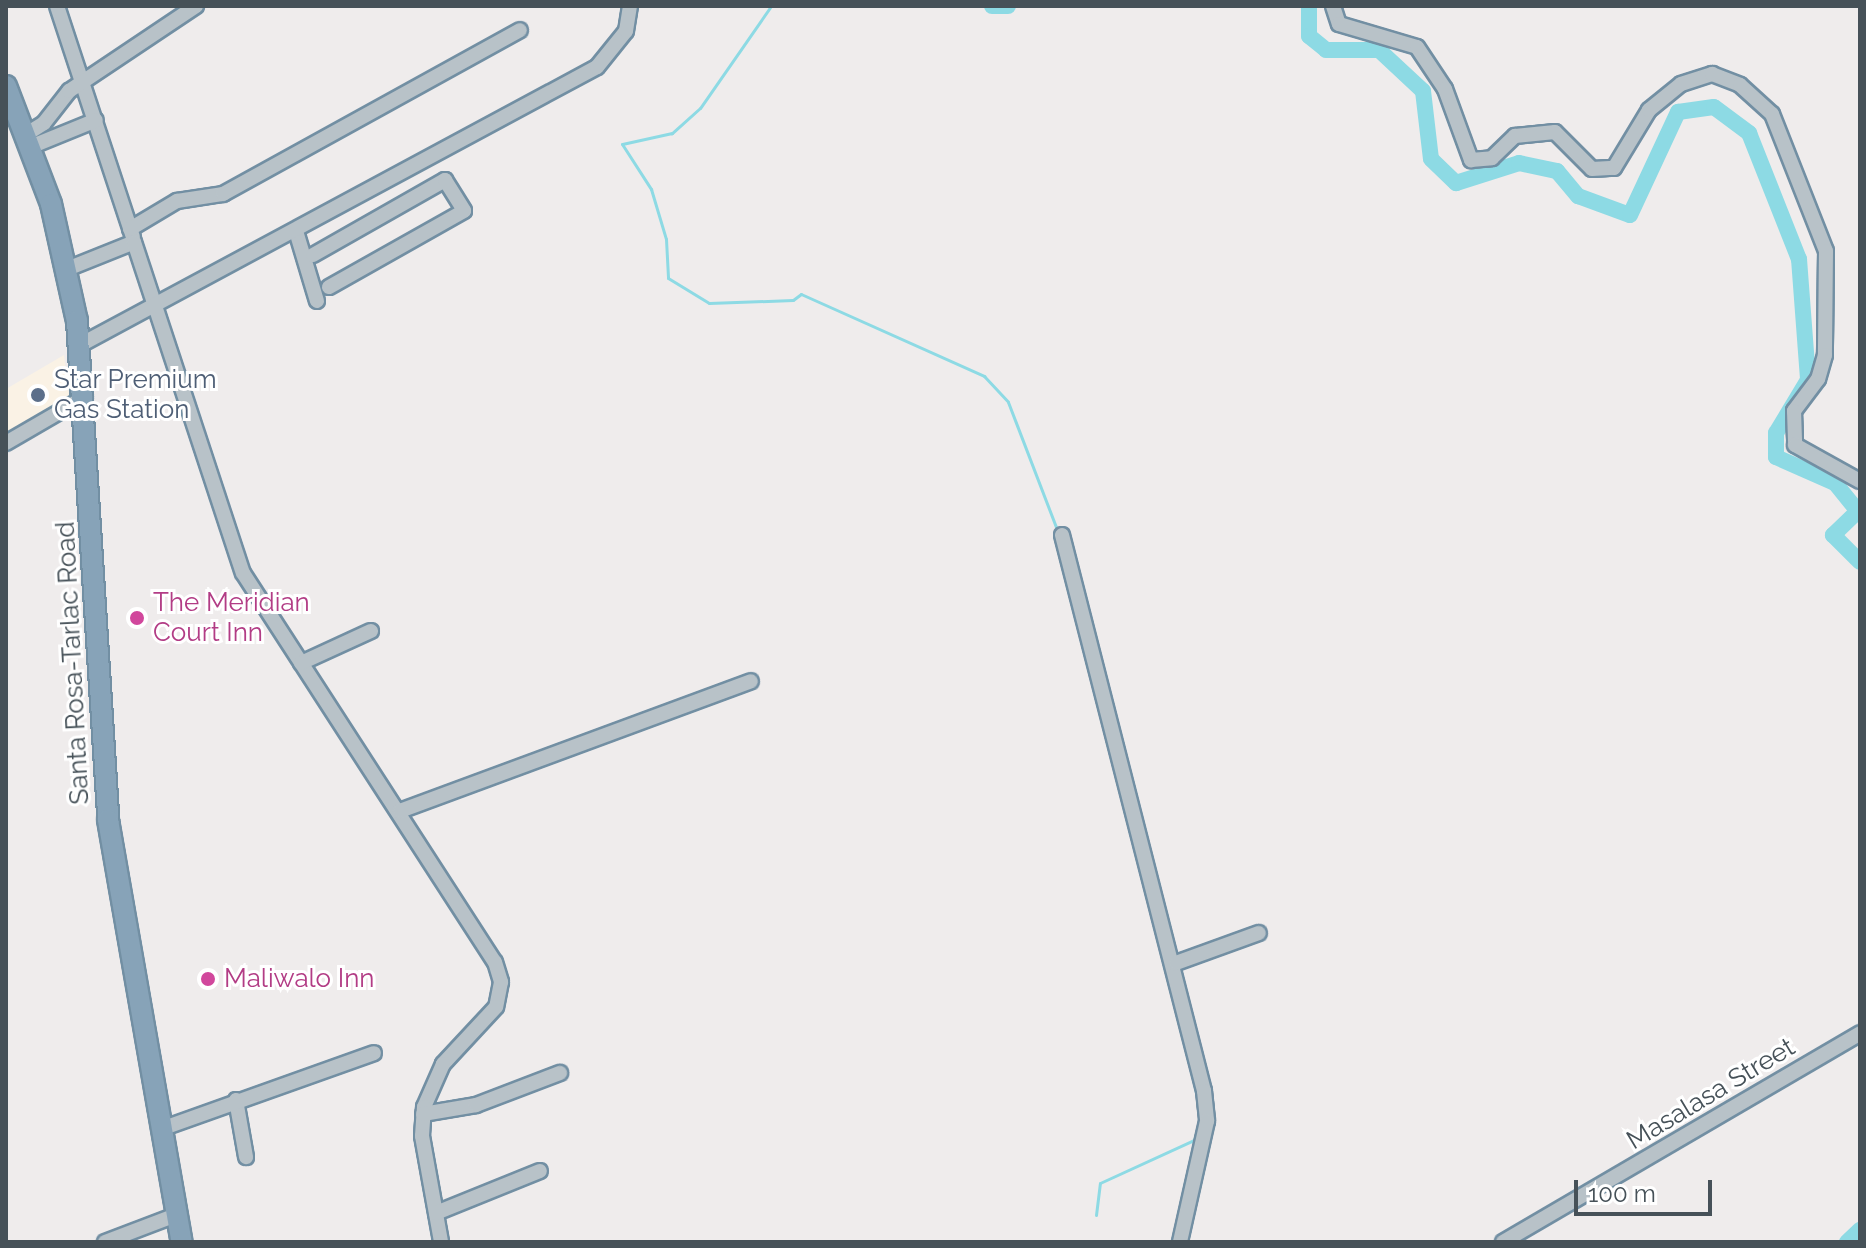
<!DOCTYPE html>
<html>
<head>
<meta charset="utf-8">
<style>
  body { margin:0 }
  #map { position:relative; width:1866px; height:1248px; overflow:hidden; background:#efecec; font-family:Raleway,sans-serif }
  div>[style] { position:absolute }
  .commercial>* { inset:0; background:#faf2e5 }
  .stream>* { height:3px; margin:-1.5px; padding:0 1.5px; transform-origin:1.5px; border-radius:1.5px; background:#8ddae4 }
  .river>* { height:16px; margin:-8px; padding:0 8px; transform-origin:8px; border-radius:8px; background:#8ddae4 }
  .roads { filter:drop-shadow(2px 0 #728fa3) drop-shadow(-2px 0 #728fa3) drop-shadow(0 2px #728fa3) drop-shadow(0 -2px #728fa3) }
  .minor>* { height:14px; margin:-7px; padding:0 7px; transform-origin:7px; border-radius:7px; background:#b8c2c8 }
  .highway>* { height:20px; margin:-10px; padding:0 10px; transform-origin:10px; border-radius:10px; background:#87a3b8 }
  .dots>* { width:22px; height:22px; translate:-50% -50%; box-sizing:border-box; border:4px solid #fff; border-radius:50% }
  span { translate:-50% -50%; white-space:nowrap; text-align:center; line-height:1.15; -webkit-text-stroke:6px #fff; paint-order:stroke }
  .service-label { font-size:26px; color:#4e5e75 }
  .left { translate:0 -50%; text-align:left }
  .hotel-label { font-size:26px; color:#b23c85 }
  .street-label { font-size:26px; color:#465158 }
  .frame { position:absolute; inset:0; border:8px solid #465158; pointer-events:none }
  .scale { position:absolute; left:1574px; top:1180px; width:138px; height:36px; box-sizing:border-box; border:4px solid #465158; border-top:0; padding-left:10px; font-size:24px; line-height:28px; white-space:nowrap; color:#465158; -webkit-text-stroke:6px #fff; paint-order:stroke }
</style>
</head>
<body>
<div id="map">
  <div class="commercial">
    <i style="clip-path:polygon(64px 355px,70px 402px,6px 436px,6px 389px)"></i>
  </div>
  <div class="stream">
    <i style="left:771px;top:6px;width:124px;rotate:124.8deg"></i>
    <i style="left:700px;top:108px;width:38px;rotate:138deg"></i>
    <i style="left:672px;top:133px;width:51px;rotate:167.6deg"></i>
    <i style="left:622px;top:144px;width:54px;rotate:57.2deg"></i>
    <i style="left:651px;top:189px;width:52px;rotate:73.3deg"></i>
    <i style="left:666px;top:239px;width:39px;rotate:87deg"></i>
    <i style="left:668px;top:278px;width:48px;rotate:31.4deg"></i>
    <i style="left:709px;top:303px;width:84px;rotate:-2deg"></i>
    <i style="left:793px;top:300px;width:10px;rotate:-37deg"></i>
    <i style="left:801px;top:294px;width:201px;rotate:24.1deg"></i>
    <i style="left:984px;top:376px;width:35px;rotate:47deg"></i>
    <i style="left:1008px;top:402px;width:139px;rotate:69deg"></i>
    <i style="left:1094px;top:687px;width:217px;rotate:75.8deg"></i>
    <i style="left:1189px;top:1059px;width:44px;rotate:78.2deg"></i>
    <i style="left:1096px;top:1215px;width:32px;rotate:-83deg"></i>
    <i style="left:1100px;top:1183px;width:103px;rotate:-24.6deg"></i>
    <i style="left:1194px;top:1140px;width:16px;rotate:-72deg"></i>
  </div>
  <div class="river">
    <i style="left:992px;top:6px;width:16px"></i>
    <i style="left:1309px;top:6px;width:30px;rotate:90deg"></i>
    <i style="left:1309px;top:36px;width:22px;rotate:39deg"></i>
    <i style="left:1326px;top:50px;width:53px"></i>
    <i style="left:1379px;top:50px;width:60px;rotate:43deg"></i>
    <i style="left:1423px;top:91px;width:68px;rotate:83.3deg"></i>
    <i style="left:1431px;top:159px;width:35px;rotate:44deg"></i>
    <i style="left:1456px;top:183px;width:66px;rotate:-17.6deg"></i>
    <i style="left:1519px;top:163px;width:39px;rotate:12deg"></i>
    <i style="left:1557px;top:171px;width:33px;rotate:50deg"></i>
    <i style="left:1578px;top:196px;width:55px;rotate:20.1deg"></i>
    <i style="left:1630px;top:215px;width:114px;rotate:-65deg"></i>
    <i style="left:1678px;top:112px;width:36px;rotate:-8deg"></i>
    <i style="left:1714px;top:107px;width:44px;rotate:36.6deg"></i>
    <i style="left:1749px;top:133px;width:136px;rotate:68.4deg"></i>
    <i style="left:1799px;top:259px;width:121px;rotate:85.7deg"></i>
    <i style="left:1808px;top:380px;width:62px;rotate:121.1deg"></i>
    <i style="left:1776px;top:433px;width:24px;rotate:90deg"></i>
    <i style="left:1776px;top:457px;width:64px;rotate:23.8deg"></i>
    <i style="left:1835px;top:483px;width:36px;rotate:51deg"></i>
    <i style="left:1858px;top:511px;width:35px;rotate:136deg"></i>
    <i style="left:1833px;top:535px;width:38px;rotate:45deg"></i>
    <i style="left:1847px;top:1242px;width:18px;rotate:-43deg"></i>
  </div>
  <div class="roads">
    <div class="minor">
      <i style="left:57px;top:6px;width:243px;rotate:71.8deg"></i>
      <i style="left:1333px;top:6px;width:19px;rotate:72deg"></i>
      <i style="left:1339px;top:24px;width:81px;rotate:16.4deg"></i>
      <i style="left:1417px;top:47px;width:50px;rotate:56.3deg"></i>
      <i style="left:1445px;top:89px;width:76px;rotate:69.9deg"></i>
      <i style="left:1471px;top:160px;width:21px;rotate:-5deg"></i>
      <i style="left:1492px;top:158px;width:32px;rotate:-44deg"></i>
      <i style="left:1515px;top:136px;width:40px;rotate:-5.7deg"></i>
      <i style="left:1555px;top:132px;width:52px;rotate:45deg"></i>
      <i style="left:1592px;top:169px;width:22px;rotate:-3deg"></i>
      <i style="left:1614px;top:168px;width:68px;rotate:-58.9deg"></i>
      <i style="left:1649px;top:110px;width:41px;rotate:-39.1deg"></i>
      <i style="left:1681px;top:84px;width:33px;rotate:-18deg"></i>
      <i style="left:1712px;top:74px;width:30px;rotate:21deg"></i>
      <i style="left:1740px;top:85px;width:43px;rotate:42.2deg"></i>
      <i style="left:1772px;top:114px;width:147px;rotate:68.5deg"></i>
      <i style="left:1826px;top:251px;width:104px;rotate:90.6deg"></i>
      <i style="left:1825px;top:355px;width:25px;rotate:106deg"></i>
      <i style="left:1818px;top:379px;width:40px;rotate:127deg"></i>
      <i style="left:1794px;top:411px;width:34px;rotate:88deg"></i>
      <i style="left:1795px;top:445px;width:74px;rotate:29deg"></i>
      <i style="left:25px;top:135px;width:22px;rotate:-32deg"></i>
      <i style="left:44px;top:123px;width:41px;rotate:-52deg"></i>
      <i style="left:69px;top:91px;width:153px;rotate:-33.8deg"></i>
      <i style="left:30px;top:147px;width:71px;rotate:-22.2deg"></i>
      <i style="left:130px;top:229px;width:55px;rotate:-30.8deg"></i>
      <i style="left:177px;top:201px;width:47px;rotate:-8.7deg"></i>
      <i style="left:223px;top:194px;width:339px;rotate:-28.9deg"></i>
      <i style="left:296px;top:231px;width:73px;rotate:73.3deg"></i>
      <i style="left:313px;top:255px;width:152px;rotate:-29.6deg"></i>
      <i style="left:445px;top:180px;width:36px;rotate:58deg"></i>
      <i style="left:464px;top:211px;width:155px;rotate:150.6deg"></i>
      <i style="left:67px;top:269px;width:72px;rotate:-21.9deg"></i>
      <i style="left:134px;top:242px;width:348px;rotate:71.8deg"></i>
      <i style="left:243px;top:573px;width:463px;rotate:57.1deg"></i>
      <i style="left:495px;top:962px;width:21px;rotate:73deg"></i>
      <i style="left:501px;top:982px;width:25px;rotate:101deg"></i>
      <i style="left:496px;top:1007px;width:78px;rotate:132.9deg"></i>
      <i style="left:443px;top:1064px;width:47px;rotate:113.8deg"></i>
      <i style="left:424px;top:1107px;width:29px;rotate:94deg"></i>
      <i style="left:422px;top:1136px;width:108px;rotate:79.8deg"></i>
      <i style="left:80px;top:345px;width:587px;rotate:-28.27deg"></i>
      <i style="left:597px;top:67px;width:46px;rotate:-51.1deg"></i>
      <i style="left:626px;top:31px;width:25px;rotate:-81deg"></i>
      <i style="left:6px;top:443px;width:91px;rotate:-30.2deg"></i>
      <i style="left:1062px;top:535px;width:574px;rotate:75.67deg"></i>
      <i style="left:1204px;top:1091px;width:30px;rotate:84deg"></i>
      <i style="left:1207px;top:1121px;width:124px;rotate:102.6deg"></i>
      <i style="left:301px;top:663px;width:77px;rotate:-24.6deg"></i>
      <i style="left:400px;top:811px;width:374px;rotate:-20.3deg"></i>
      <i style="left:1176px;top:963px;width:88px;rotate:-19.9deg"></i>
      <i style="left:236px;top:1100px;width:58px;rotate:80deg"></i>
      <i style="left:423px;top:1114px;width:54px;rotate:-9.6deg"></i>
      <i style="left:476px;top:1105px;width:90px;rotate:-20.9deg"></i>
      <i style="left:161px;top:1129px;width:226px;rotate:-19.6deg"></i>
      <i style="left:436px;top:1213px;width:112px;rotate:-22deg"></i>
      <i style="left:105px;top:1242px;width:76px;rotate:-20.8deg"></i>
      <i style="left:1503px;top:1242px;width:414px;rotate:-30.3deg"></i>
    </div>
    <div class="highway">
      <i style="left:6px;top:86px;width:126px;rotate:69.1deg"></i>
      <i style="left:51px;top:204px;width:120px;rotate:77.5deg"></i>
      <i style="left:77px;top:321px;width:500px;rotate:86.4deg"></i>
      <i style="left:108px;top:820px;width:428px;rotate:80.1deg"></i>
    </div>
  </div>
  <div class="dots">
    <i style="left:38px;top:395px;background:#5c6f8a"></i>
    <i style="left:137px;top:618px;background:#d1479c"></i>
    <i style="left:208px;top:979px;background:#d1479c"></i>
  </div>
  <div class="service-label">
    <span class="left" style="left:54px;top:395px">Star Premium<br>Gas Station</span>
  </div>
  <div class="hotel-label">
    <span class="left" style="left:153px;top:618px">The Meridian<br>Court Inn</span>
    <span class="left" style="left:224px;top:979px">Maliwalo Inn</span>
  </div>
  <div class="street-label">
    <span style="left:73px;top:663px;rotate:-93deg">Santa Rosa-Tarlac Road</span>
    <span style="left:1711px;top:1094px;rotate:-31deg">Masalasa Street</span>
  </div>
  <div class="frame"></div>
  <div class="scale">100 m</div>
</div>
</body>
</html>
